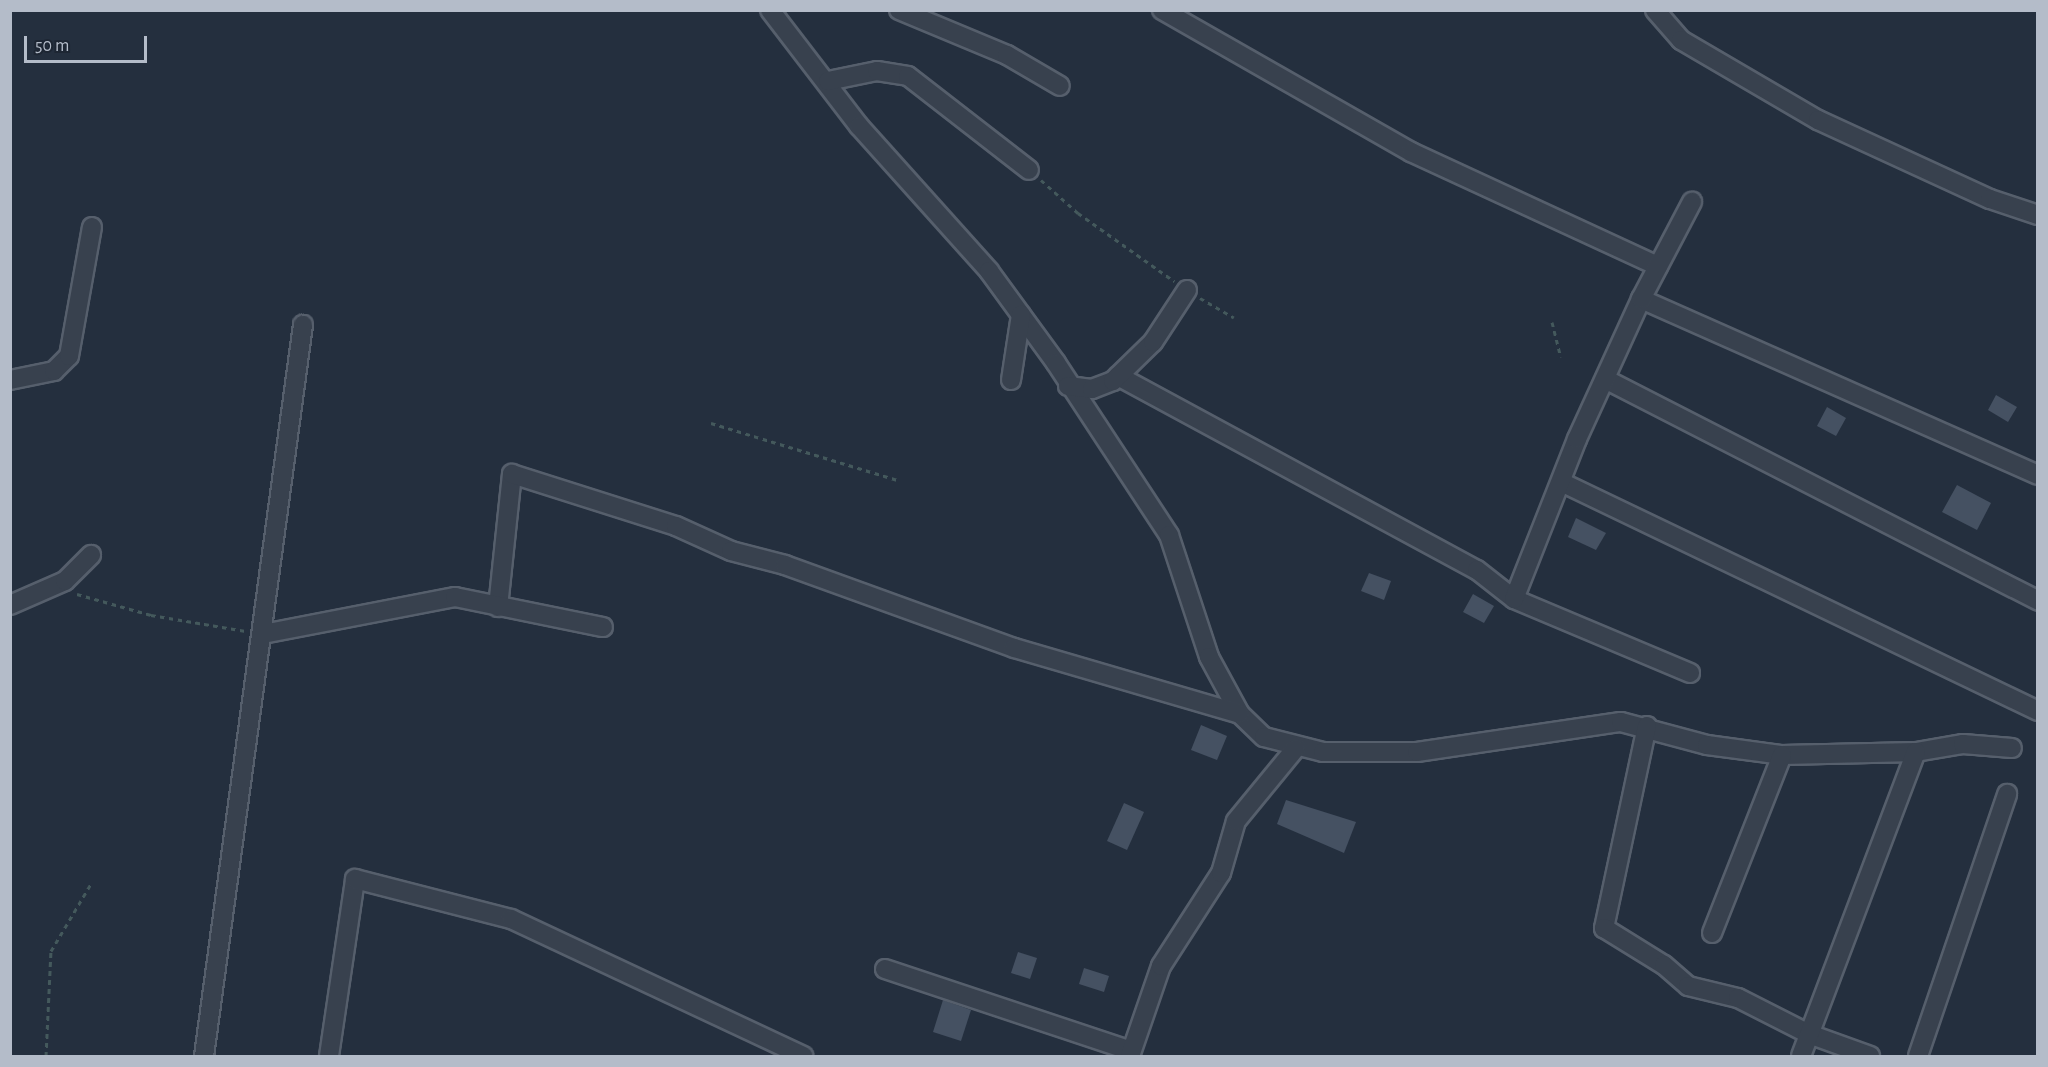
<!DOCTYPE html>
<html>
<head>
<meta charset="utf-8">
<style>
  body { margin:0 }
  #map { position:relative; width:2048px; height:1067px; overflow:hidden; background:#242f3e; font-family:"Alegreya Sans",sans-serif }
  div>[style] { position:absolute }
  .building>* { inset:0; background:#455162 }
  .path>* { height:3px; margin-top:-1.5px; transform-origin:0; background:repeating-linear-gradient(90deg,#44595c 0 4.5px,transparent 0 9px) }
  .roads { filter:drop-shadow(2px 0 #565f6c) drop-shadow(-2px 0 #565f6c) drop-shadow(0 2px #565f6c) drop-shadow(0 -2px #565f6c) }
  .minor>* { height:18px; margin:-9px; padding:0 9px; transform-origin:9px; border-radius:9px; background:#38414e }
  span { translate:-50% -50%; white-space:nowrap; text-align:center; line-height:1.15; -webkit-text-stroke:4.5px #1d2633; paint-order:stroke }
  .frame { position:absolute; inset:0; border:12px solid #b4bcc9; pointer-events:none }
  .scale { position:absolute; left:24px; top:36px; width:123px; height:27px; box-sizing:border-box; border:3px solid #b4bcc9; border-top:0; padding-left:8px; font-size:18px; line-height:21px; white-space:nowrap; color:#b4bcc9; -webkit-text-stroke:4px #1d2633; paint-order:stroke }
</style>
</head>
<body>
<div id="map">
  <div class="building">
    <i style="clip-path:polygon(1996px 395px,2017px 407px,2008px 422px,1988px 410px)"></i>
    <i style="clip-path:polygon(1827px 407px,1846px 418px,1836px 436px,1817px 426px)"></i>
    <i style="clip-path:polygon(1957px 485px,1991px 503px,1977px 530px,1942px 512px)"></i>
    <i style="clip-path:polygon(1576px 518px,1606px 533px,1596px 550px,1568px 537px)"></i>
    <i style="clip-path:polygon(1369px 573px,1391px 581px,1384px 600px,1361px 591px)"></i>
    <i style="clip-path:polygon(1473px 594px,1494px 606px,1484px 623px,1463px 612px)"></i>
    <i style="clip-path:polygon(1201px 725px,1227px 736px,1217px 760px,1191px 750px)"></i>
    <i style="clip-path:polygon(1286px 800px,1356px 822px,1344px 853px,1277px 824px)"></i>
    <i style="clip-path:polygon(1124px 803px,1144px 812px,1127px 850px,1107px 841px)"></i>
    <i style="clip-path:polygon(1018px 952px,1037px 958px,1030px 979px,1011px 973px)"></i>
    <i style="clip-path:polygon(1084px 968px,1109px 976px,1104px 992px,1079px 984px)"></i>
    <i style="clip-path:polygon(943px 1000px,971px 1010px,961px 1041px,933px 1032px)"></i>
  </div>
  <div class="path">
    <i style="left:1041px;top:180px;width:50px;rotate:41.7deg"></i>
    <i style="left:1078px;top:213px;width:118px;rotate:35.3deg"></i>
    <i style="left:1200px;top:298px;width:39px;rotate:30deg"></i>
    <i style="left:1552px;top:322px;width:36px;rotate:76deg"></i>
    <i style="left:711px;top:423px;width:195px;rotate:17deg"></i>
    <i style="left:77px;top:594px;width:77px;rotate:15.8deg"></i>
    <i style="left:151px;top:615px;width:96px;rotate:9.6deg"></i>
    <i style="left:46px;top:1056px;width:105px;rotate:-87.3deg"></i>
    <i style="left:51px;top:951px;width:80px;rotate:-59.3deg"></i>
  </div>
  <div class="roads">
    <div class="minor">
      <i style="left:770px;top:10px;width:146px;rotate:52.5deg"></i>
      <i style="left:859px;top:126px;width:195px;rotate:48.1deg"></i>
      <i style="left:989px;top:271px;width:114px;rotate:53.9deg"></i>
      <i style="left:1056px;top:363px;width:206px;rotate:56.7deg"></i>
      <i style="left:1169px;top:535px;width:128px;rotate:71.8deg"></i>
      <i style="left:1209px;top:657px;width:65px;rotate:61.5deg"></i>
      <i style="left:1240px;top:714px;width:33px;rotate:44deg"></i>
      <i style="left:1264px;top:737px;width:61px;rotate:14.3deg"></i>
      <i style="left:1323px;top:752px;width:94px"></i>
      <i style="left:1417px;top:752px;width:206px;rotate:-8.4deg"></i>
      <i style="left:1621px;top:722px;width:89px;rotate:15deg"></i>
      <i style="left:1707px;top:745px;width:76px;rotate:7.6deg"></i>
      <i style="left:1782px;top:755px;width:134px;rotate:-1.3deg"></i>
      <i style="left:1916px;top:752px;width:48px;rotate:-9.7deg"></i>
      <i style="left:1963px;top:744px;width:49px;rotate:4.7deg"></i>
      <i style="left:899px;top:10px;width:117px;rotate:22.6deg"></i>
      <i style="left:1007px;top:55px;width:61px;rotate:30.3deg"></i>
      <i style="left:1162px;top:10px;width:287px;rotate:29.7deg"></i>
      <i style="left:1411px;top:152px;width:272px;rotate:24.8deg"></i>
      <i style="left:1655px;top:10px;width:40px;rotate:49deg"></i>
      <i style="left:1681px;top:40px;width:159px;rotate:30.3deg"></i>
      <i style="left:1818px;top:120px;width:189px;rotate:24.7deg"></i>
      <i style="left:1990px;top:199px;width:51px;rotate:18.4deg"></i>
      <i style="left:828px;top:81px;width:50px;rotate:-11.5deg"></i>
      <i style="left:877px;top:71px;width:31px;rotate:9deg"></i>
      <i style="left:908px;top:76px;width:153px;rotate:37.8deg"></i>
      <i style="left:1641px;top:299px;width:434px;rotate:23.9deg"></i>
      <i style="left:1118px;top:376px;width:408px;rotate:28.4deg"></i>
      <i style="left:1477px;top:570px;width:47px;rotate:38.1deg"></i>
      <i style="left:1514px;top:599px;width:191px;rotate:22.8deg"></i>
      <i style="left:1605px;top:379px;width:487px;rotate:27.1deg"></i>
      <i style="left:10px;top:380px;width:45px;rotate:-11.6deg"></i>
      <i style="left:54px;top:371px;width:21px;rotate:-45deg"></i>
      <i style="left:69px;top:356px;width:131px;rotate:-79.9deg"></i>
      <i style="left:1011px;top:380px;width:66px;rotate:-81.3deg"></i>
      <i style="left:1068px;top:386px;width:24px;rotate:7deg"></i>
      <i style="left:1092px;top:389px;width:22px;rotate:-21deg"></i>
      <i style="left:1113px;top:381px;width:56px;rotate:-44.3deg"></i>
      <i style="left:1153px;top:342px;width:62px;rotate:-56.8deg"></i>
      <i style="left:1561px;top:482px;width:529px;rotate:25.64deg"></i>
      <i style="left:1514px;top:599px;width:172px;rotate:-68.5deg"></i>
      <i style="left:1577px;top:439px;width:154px;rotate:-65.4deg"></i>
      <i style="left:1641px;top:299px;width:110px;rotate:-62.3deg"></i>
      <i style="left:10px;top:605px;width:60px;rotate:-23.6deg"></i>
      <i style="left:65px;top:581px;width:37px;rotate:-45deg"></i>
      <i style="left:498px;top:607px;width:134px;rotate:-84deg"></i>
      <i style="left:512px;top:474px;width:172px;rotate:17.6deg"></i>
      <i style="left:676px;top:526px;width:60px;rotate:24.4deg"></i>
      <i style="left:731px;top:551px;width:56px;rotate:14.5deg"></i>
      <i style="left:785px;top:565px;width:244px;rotate:19.9deg"></i>
      <i style="left:1014px;top:648px;width:235px;rotate:16.3deg"></i>
      <i style="left:263px;top:634px;width:196px;rotate:-10.9deg"></i>
      <i style="left:455px;top:597px;width:151px;rotate:11.5deg"></i>
      <i style="left:1647px;top:726px;width:207px;rotate:102deg"></i>
      <i style="left:1604px;top:928px;width:70px;rotate:31.7deg"></i>
      <i style="left:1664px;top:965px;width:32px;rotate:41deg"></i>
      <i style="left:1688px;top:986px;width:51px;rotate:13.5deg"></i>
      <i style="left:1738px;top:998px;width:80px;rotate:26.9deg"></i>
      <i style="left:1809px;top:1034px;width:65px;rotate:19.8deg"></i>
      <i style="left:1712px;top:933px;width:191px;rotate:-68.5deg"></i>
      <i style="left:885px;top:969px;width:259px;rotate:18.4deg"></i>
      <i style="left:204px;top:1056px;width:738px;rotate:-82.29deg"></i>
      <i style="left:329px;top:1056px;width:179px;rotate:-81.6deg"></i>
      <i style="left:355px;top:879px;width:161px;rotate:14.4deg"></i>
      <i style="left:511px;top:919px;width:323px;rotate:25.1deg"></i>
      <i style="left:1130px;top:1056px;width:95px;rotate:-71deg"></i>
      <i style="left:1161px;top:966px;width:111px;rotate:-57.2deg"></i>
      <i style="left:1221px;top:873px;width:54px;rotate:-73.9deg"></i>
      <i style="left:1236px;top:821px;width:94px;rotate:-50.6deg"></i>
      <i style="left:1801px;top:1056px;width:325px;rotate:-69.3deg"></i>
      <i style="left:1918px;top:1056px;width:277px;rotate:-71.2deg"></i>
    </div>
  </div>
  <div class="frame"></div>
  <div class="scale">50 m</div>
</div>
</body>
</html>
